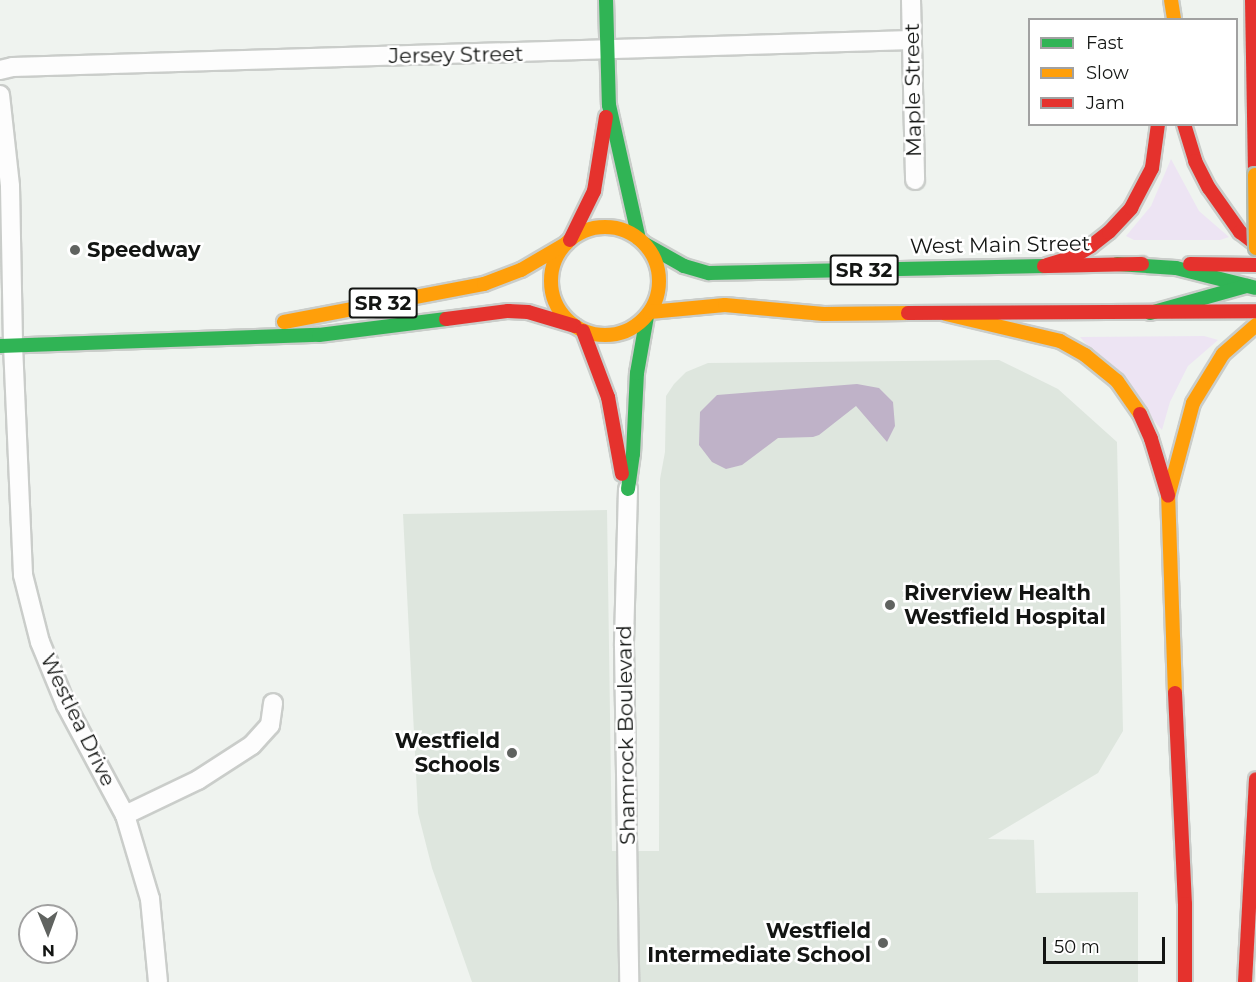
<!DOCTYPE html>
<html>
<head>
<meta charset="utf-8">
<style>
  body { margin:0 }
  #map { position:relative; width:1256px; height:982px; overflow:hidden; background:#eff3ef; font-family:Montserrat,sans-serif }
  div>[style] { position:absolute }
  .built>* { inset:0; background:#dee6de }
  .green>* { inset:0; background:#ede4f3 }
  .water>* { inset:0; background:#bfb2c8 }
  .roads { filter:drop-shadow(2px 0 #cacdca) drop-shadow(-2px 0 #cacdca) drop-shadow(0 2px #cacdca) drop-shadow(0 -2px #cacdca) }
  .street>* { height:18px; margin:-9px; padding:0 9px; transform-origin:9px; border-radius:9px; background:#fdfdfd }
  .fast>* { height:14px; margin:-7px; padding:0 7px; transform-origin:7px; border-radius:7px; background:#30b455 }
  .slow>* { height:14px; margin:-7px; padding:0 7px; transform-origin:7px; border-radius:7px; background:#ff9f0a }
  .slow>.ring { margin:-7px; padding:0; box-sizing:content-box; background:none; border:14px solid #ff9f0a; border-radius:50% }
  .jam>* { height:14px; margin:-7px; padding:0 7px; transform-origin:7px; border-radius:7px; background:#e5322d }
  .bridges { filter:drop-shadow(2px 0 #b2bbb2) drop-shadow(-2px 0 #b2bbb2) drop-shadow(0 2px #b2bbb2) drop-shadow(0 -2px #b2bbb2) }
  .slow-bridge>* { height:14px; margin:-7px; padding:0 7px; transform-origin:7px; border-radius:7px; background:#ff9f0a }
  .dots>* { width:16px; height:16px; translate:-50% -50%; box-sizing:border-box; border:3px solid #fff; border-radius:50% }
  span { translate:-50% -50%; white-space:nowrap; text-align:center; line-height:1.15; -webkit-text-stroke:5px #fff; paint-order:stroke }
  .shield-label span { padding:2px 4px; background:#fff; border:2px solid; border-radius:4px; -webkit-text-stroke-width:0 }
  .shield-label { font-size:20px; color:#131513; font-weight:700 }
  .street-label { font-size:21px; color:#131513 }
  .poi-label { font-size:21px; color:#131513; font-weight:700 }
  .left { translate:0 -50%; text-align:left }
  .right { translate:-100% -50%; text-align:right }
  .legend { position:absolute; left:1028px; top:18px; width:210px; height:108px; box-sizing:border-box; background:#fff; border:2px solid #a1a1a1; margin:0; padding:8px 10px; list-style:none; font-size:18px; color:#131513 }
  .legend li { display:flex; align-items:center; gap:12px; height:30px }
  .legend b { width:30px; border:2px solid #a1a1a1 }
  .north { position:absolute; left:18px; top:904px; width:60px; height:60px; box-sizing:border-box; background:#fff; border:2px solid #a1a1a1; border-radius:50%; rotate:179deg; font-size:16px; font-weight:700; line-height:24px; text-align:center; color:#131513 }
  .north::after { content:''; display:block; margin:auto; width:21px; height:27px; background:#606360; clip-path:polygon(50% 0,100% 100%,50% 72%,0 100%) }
  .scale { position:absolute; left:1043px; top:937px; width:122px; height:27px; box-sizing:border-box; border:3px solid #131513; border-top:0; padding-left:8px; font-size:18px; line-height:21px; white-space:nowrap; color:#131513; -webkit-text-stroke:4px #fff; paint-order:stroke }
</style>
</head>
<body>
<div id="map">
  <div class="built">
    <i style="clip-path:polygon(999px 360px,1058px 389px,1117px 442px,1123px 731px,1098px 773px,988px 839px,1034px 840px,1036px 893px,1138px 892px,1138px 982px,472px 982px,432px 868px,418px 813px,403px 514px,607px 510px,612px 851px,659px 851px,660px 479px,665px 452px,666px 396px,674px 384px,686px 372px,708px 363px)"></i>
  </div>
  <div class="green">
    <i style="clip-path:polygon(1171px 159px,1199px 211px,1229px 237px,1220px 240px,1134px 240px,1126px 236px,1151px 206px)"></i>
    <i style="clip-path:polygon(1204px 336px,1218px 340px,1188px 366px,1170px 402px,1162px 430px,1080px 337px)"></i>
  </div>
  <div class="water">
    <i style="clip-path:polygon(857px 384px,879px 388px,893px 402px,895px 426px,887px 442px,856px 406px,819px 435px,813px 437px,778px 438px,742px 465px,726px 469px,712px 462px,699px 445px,700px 412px,717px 395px)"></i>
  </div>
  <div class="roads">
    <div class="street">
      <i style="left:911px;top:0;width:180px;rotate:88.7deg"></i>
      <i style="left:0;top:70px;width:13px;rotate:-13deg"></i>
      <i style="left:13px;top:67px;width:899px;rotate:-1.72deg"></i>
      <i style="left:0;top:95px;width:92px;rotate:83.7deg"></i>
      <i style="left:10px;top:186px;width:159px;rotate:88.9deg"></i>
      <i style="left:13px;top:345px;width:230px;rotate:87.5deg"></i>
      <i style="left:23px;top:575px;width:69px;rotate:75.8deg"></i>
      <i style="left:40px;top:642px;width:68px;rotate:67.6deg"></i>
      <i style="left:66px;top:705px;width:125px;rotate:61.8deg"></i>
      <i style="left:125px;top:815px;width:88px;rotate:73.4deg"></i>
      <i style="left:150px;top:899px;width:83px;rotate:84.5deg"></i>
      <i style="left:628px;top:489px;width:157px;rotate:91.5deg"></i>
      <i style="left:624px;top:646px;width:336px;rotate:89.1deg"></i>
      <i style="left:125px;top:815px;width:81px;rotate:-25.6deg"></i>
      <i style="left:198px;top:780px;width:64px;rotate:-32.9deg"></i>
      <i style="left:252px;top:745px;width:27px;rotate:-48deg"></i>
      <i style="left:270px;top:725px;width:22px;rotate:-82deg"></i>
    </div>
    <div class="fast">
      <i style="left:606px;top:0;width:105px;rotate:88.4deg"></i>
      <i style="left:609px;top:105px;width:137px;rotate:77.4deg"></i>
      <i style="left:645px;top:244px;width:45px;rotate:29.4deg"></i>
      <i style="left:684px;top:266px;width:26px;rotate:16deg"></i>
      <i style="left:709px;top:273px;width:335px;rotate:-1.2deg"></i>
      <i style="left:1117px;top:264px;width:59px;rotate:3.9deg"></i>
      <i style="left:1176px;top:268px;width:82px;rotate:14deg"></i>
      <i style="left:1150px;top:313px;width:101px;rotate:-15.6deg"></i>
      <i style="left:0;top:346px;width:319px;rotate:-2deg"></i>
      <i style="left:319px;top:335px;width:128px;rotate:-7.2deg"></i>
      <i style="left:628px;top:489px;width:35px;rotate:-82deg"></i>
      <i style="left:633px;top:454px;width:81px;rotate:-87.2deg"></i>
      <i style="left:637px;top:373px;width:58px;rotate:-80deg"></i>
    </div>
    <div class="slow">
      <i style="left:1171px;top:0;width:20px;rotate:81deg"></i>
      <i class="ring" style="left:551px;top:227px;width:94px;height:94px"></i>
      <i style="left:650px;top:312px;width:75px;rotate:-5.3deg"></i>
      <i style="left:725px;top:305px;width:99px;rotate:5.2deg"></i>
      <i style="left:824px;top:314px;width:84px;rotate:-0.7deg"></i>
      <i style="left:946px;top:314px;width:117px;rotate:13.3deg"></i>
      <i style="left:1060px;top:341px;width:29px;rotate:29deg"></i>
      <i style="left:1085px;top:355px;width:41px;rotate:39.1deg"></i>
      <i style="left:1117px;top:381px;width:40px;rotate:55.1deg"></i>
      <i style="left:284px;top:322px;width:204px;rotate:-10.8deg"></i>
      <i style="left:484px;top:284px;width:40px;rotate:-21deg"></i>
      <i style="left:521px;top:270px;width:53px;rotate:-30.4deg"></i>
      <i style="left:1175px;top:693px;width:196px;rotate:-92deg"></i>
      <i style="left:1168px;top:497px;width:97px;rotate:-75.1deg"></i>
      <i style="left:1193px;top:403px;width:57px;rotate:-58.5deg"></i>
      <i style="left:1223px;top:354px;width:44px;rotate:-41.3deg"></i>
    </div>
    <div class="jam">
      <i style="left:1252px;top:0;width:175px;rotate:89deg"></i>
      <i style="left:1184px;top:124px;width:39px;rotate:73deg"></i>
      <i style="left:1195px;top:161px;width:30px;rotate:63deg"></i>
      <i style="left:1209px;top:188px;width:54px;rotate:54.8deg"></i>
      <i style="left:1240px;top:232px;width:20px;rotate:37deg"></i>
      <i style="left:570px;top:240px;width:55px;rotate:-63.9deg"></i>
      <i style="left:594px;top:191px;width:75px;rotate:-80.8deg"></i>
      <i style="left:1190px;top:264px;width:66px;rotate:0.9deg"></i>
      <i style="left:1047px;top:265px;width:27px;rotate:-17deg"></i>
      <i style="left:1073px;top:257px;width:21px;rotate:-31deg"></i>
      <i style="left:1091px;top:246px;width:23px;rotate:-38deg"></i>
      <i style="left:1109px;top:232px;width:33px;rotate:-47deg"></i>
      <i style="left:1131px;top:208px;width:45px;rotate:-62.3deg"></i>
      <i style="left:1152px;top:168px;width:44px;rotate:-82.2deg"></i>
      <i style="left:1044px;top:266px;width:98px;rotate:-1.2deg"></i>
      <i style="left:908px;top:313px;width:348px;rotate:-0.3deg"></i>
      <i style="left:446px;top:319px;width:63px;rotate:-7.4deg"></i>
      <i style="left:508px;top:311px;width:20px;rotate:3deg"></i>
      <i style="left:528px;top:312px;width:49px;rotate:16.6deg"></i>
      <i style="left:583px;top:331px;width:71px;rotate:69.3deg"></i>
      <i style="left:608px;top:397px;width:78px;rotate:79.7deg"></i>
      <i style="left:1140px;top:414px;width:27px;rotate:66deg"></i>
      <i style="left:1151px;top:439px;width:59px;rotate:73.1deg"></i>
      <i style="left:1175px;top:693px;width:211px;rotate:87.3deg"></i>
      <i style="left:1185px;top:904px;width:78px;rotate:90deg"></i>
      <i style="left:1245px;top:982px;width:203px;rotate:-86.9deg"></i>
    </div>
  </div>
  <div class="bridges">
    <div class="slow-bridge">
      <i style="left:1255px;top:175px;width:73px;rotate:89.2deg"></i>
    </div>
  </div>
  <div class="dots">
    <i style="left:75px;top:250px;background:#606360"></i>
    <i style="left:890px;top:605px;background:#606360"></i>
    <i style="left:512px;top:753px;background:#606360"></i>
    <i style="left:883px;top:943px;background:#606360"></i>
  </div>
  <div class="shield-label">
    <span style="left:864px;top:270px">SR 32</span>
    <span style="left:383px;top:303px">SR 32</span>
  </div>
  <div class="street-label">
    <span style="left:456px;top:55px;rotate:-1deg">Jersey Street</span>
    <span style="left:913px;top:90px;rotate:-91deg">Maple Street</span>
    <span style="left:1000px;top:245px;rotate:-1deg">West Main Street</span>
    <span style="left:78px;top:720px;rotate:64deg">Westlea Drive</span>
    <span style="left:626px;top:735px;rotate:-91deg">Shamrock Boulevard</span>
  </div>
  <div class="poi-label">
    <span class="left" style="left:87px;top:250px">Speedway</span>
    <span class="left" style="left:904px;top:605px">Riverview Health<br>Westfield Hospital</span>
    <span class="right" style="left:500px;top:753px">Westfield<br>Schools</span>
    <span class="right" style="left:871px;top:943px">Westfield<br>Intermediate School</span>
  </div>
  <ul class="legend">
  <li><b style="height:8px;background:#30b455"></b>Fast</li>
  <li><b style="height:8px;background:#ff9f0a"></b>Slow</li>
  <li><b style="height:8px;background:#e5322d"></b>Jam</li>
  </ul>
  <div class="north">N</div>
  <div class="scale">50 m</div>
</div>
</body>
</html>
